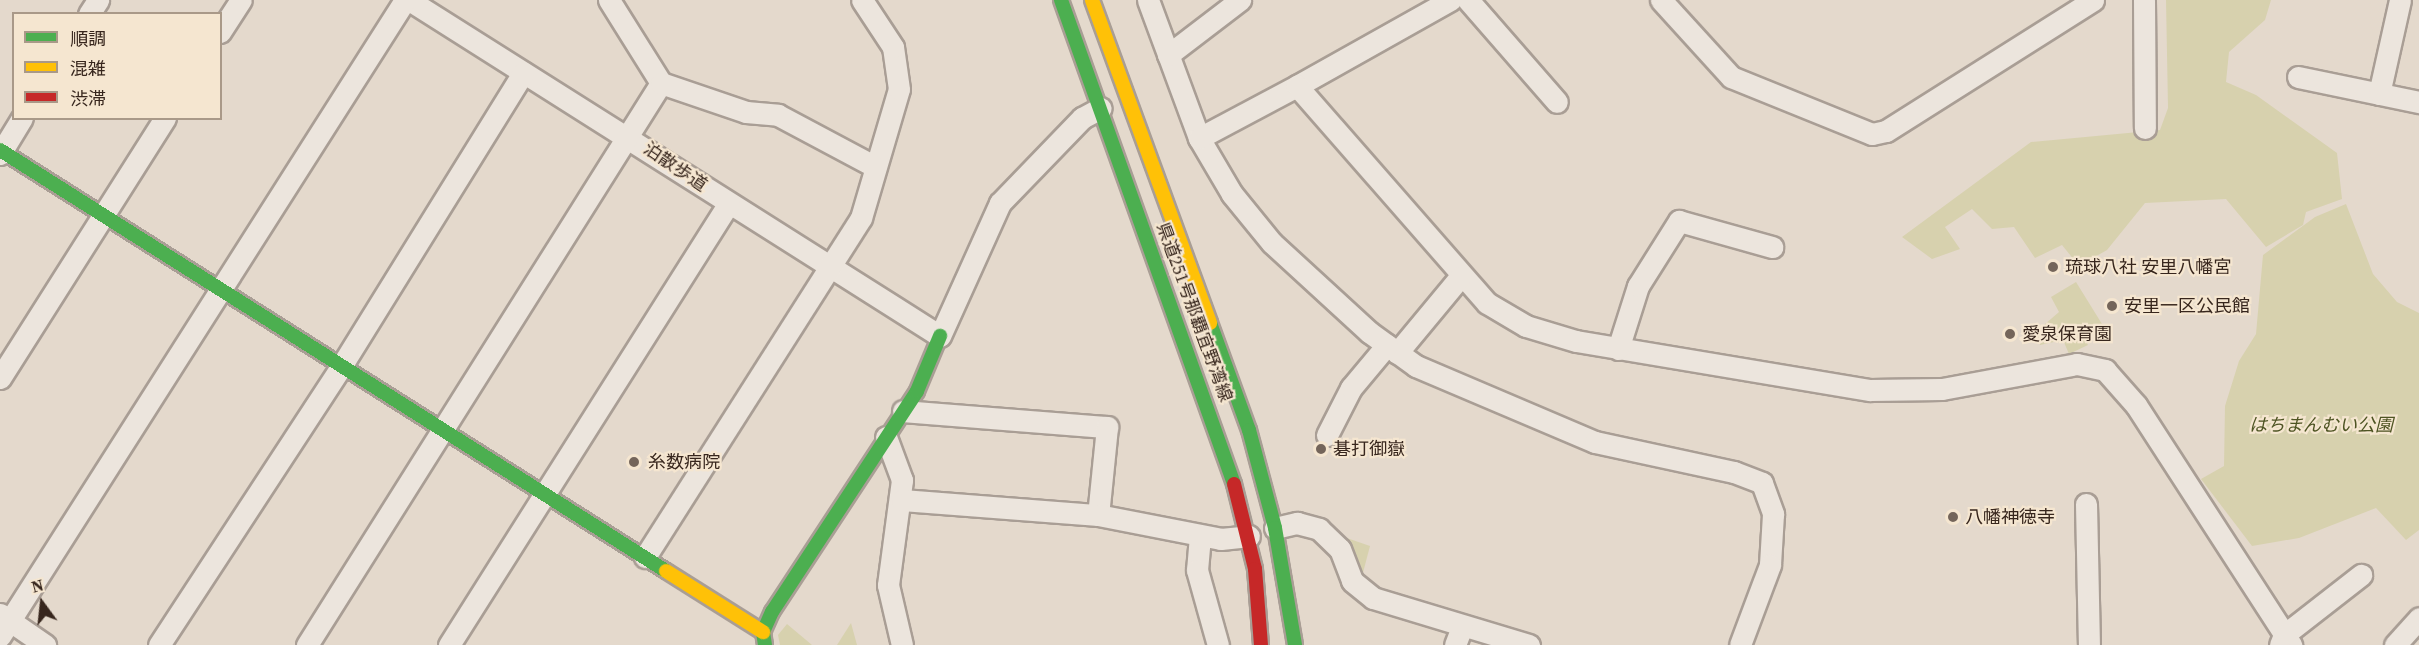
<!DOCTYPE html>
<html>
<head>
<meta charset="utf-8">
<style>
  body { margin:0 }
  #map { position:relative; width:2419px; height:645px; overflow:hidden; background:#e4d9cc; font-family:"Source Serif 4","Noto Sans JP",serif }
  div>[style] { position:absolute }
  .green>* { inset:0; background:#d7d1ae }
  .roads { filter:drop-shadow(2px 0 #a99e95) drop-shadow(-2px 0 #a99e95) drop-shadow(0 2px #a99e95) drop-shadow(0 -2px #a99e95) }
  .street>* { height:21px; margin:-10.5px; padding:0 10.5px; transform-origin:10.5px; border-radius:10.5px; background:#ece5dd }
  .fast>* { height:14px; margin:-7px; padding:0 7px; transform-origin:7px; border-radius:7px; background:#4caf50 }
  .slow>* { height:14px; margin:-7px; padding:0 7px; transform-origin:7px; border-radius:7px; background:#ffc107 }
  .jam>* { height:14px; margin:-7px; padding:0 7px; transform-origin:7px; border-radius:7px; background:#c62828 }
  .dots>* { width:16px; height:16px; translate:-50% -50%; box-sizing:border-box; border:3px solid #f5e6d0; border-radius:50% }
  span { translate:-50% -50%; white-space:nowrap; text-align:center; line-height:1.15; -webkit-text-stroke:4.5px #f5e6d0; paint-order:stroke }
  .street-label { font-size:18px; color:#37261d }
  .poi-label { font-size:18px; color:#37261d }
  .left { translate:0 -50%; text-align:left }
  .park-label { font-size:18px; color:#4e5423; font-style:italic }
  .legend { position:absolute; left:12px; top:12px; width:210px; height:108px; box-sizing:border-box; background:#f5e6d0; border:2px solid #a99988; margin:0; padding:8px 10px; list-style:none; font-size:18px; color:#37261d }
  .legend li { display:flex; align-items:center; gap:12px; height:30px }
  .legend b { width:30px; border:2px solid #a99988 }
  .north { position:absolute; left:12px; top:573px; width:60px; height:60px; -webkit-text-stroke:4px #f5e6d0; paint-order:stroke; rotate:345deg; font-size:16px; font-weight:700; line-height:24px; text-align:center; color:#37261d }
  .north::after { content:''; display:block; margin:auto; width:21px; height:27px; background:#37261d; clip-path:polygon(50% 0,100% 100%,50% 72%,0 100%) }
</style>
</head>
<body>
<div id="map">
  <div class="green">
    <i style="clip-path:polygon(2166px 0,2271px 0,2265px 20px,2229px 52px,2226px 82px,2256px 95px,2337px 153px,2342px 199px,2306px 212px,2303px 225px,2266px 247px,2226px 199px,2145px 203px,2107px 250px,2079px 266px,2062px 245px,2035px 258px,2014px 227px,1992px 229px,1972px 209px,1945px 227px,1960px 249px,1932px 259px,1902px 237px,2031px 142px,2160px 130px,2168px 108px)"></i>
    <i style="clip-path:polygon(2346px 204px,2373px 274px,2397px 302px,2419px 313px,2419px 530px,2406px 540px,2376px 508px,2299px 538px,2252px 546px,2201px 479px,2224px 466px,2225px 406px,2239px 361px,2256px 334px,2263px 255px,2315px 217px)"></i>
    <i style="clip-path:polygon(2076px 282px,2102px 324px,2084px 337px,2088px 345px,2069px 354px,2063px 340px,2040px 345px,2037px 331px,2059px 312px,2051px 297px)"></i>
    <i style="clip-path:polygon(1341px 536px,1370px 546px,1360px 584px)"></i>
    <i style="clip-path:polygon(851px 623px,857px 645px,837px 645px)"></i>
    <i style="clip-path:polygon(787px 624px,812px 645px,780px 645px,778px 635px)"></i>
  </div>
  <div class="roads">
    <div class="street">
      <i style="left:409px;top:0;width:628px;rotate:32.32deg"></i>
      <i style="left:940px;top:336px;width:146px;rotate:-65.7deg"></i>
      <i style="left:1000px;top:203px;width:118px;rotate:-46deg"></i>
      <i style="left:1082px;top:118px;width:21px;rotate:-28deg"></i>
      <i style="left:609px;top:0;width:98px;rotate:57.9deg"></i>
      <i style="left:1148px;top:0;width:147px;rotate:69.7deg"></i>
      <i style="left:1199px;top:138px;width:65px;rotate:59.5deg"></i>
      <i style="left:1232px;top:194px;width:63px;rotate:50.8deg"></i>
      <i style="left:1272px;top:243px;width:132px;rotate:42.5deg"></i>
      <i style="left:1369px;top:332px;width:58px;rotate:35.9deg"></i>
      <i style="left:1416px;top:366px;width:194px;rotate:23deg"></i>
      <i style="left:1595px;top:442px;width:142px;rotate:12.2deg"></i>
      <i style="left:1734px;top:472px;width:30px;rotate:21deg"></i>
      <i style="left:1762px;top:483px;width:33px;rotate:70deg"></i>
      <i style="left:1773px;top:514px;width:51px;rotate:93.4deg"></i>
      <i style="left:1770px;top:565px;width:85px;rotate:110.6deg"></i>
      <i style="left:1468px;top:0;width:135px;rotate:48.9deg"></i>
      <i style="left:1661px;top:0;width:104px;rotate:47.7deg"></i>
      <i style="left:1731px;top:77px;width:152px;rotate:22deg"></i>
      <i style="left:1872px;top:134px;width:14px;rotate:-12deg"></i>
      <i style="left:1886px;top:131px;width:245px;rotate:-32.3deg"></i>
      <i style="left:2144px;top:0;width:128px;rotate:89.6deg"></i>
      <i style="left:89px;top:14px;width:17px;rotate:-57deg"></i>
      <i style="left:220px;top:32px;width:38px;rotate:-57deg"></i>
      <i style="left:1168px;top:55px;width:91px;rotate:-37.4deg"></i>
      <i style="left:2298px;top:77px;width:124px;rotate:11.7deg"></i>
      <i style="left:1297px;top:86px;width:176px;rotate:-29.3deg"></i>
      <i style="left:2379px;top:94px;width:96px;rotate:-77.4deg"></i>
      <i style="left:1199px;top:138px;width:111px;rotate:-28deg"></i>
      <i style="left:1297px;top:86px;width:288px;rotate:48.8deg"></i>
      <i style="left:1487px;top:303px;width:45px;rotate:30.5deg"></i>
      <i style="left:1526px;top:326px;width:52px;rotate:16.7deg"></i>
      <i style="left:1576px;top:341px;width:298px;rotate:9.5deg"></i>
      <i style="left:1870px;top:390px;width:72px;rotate:-0.8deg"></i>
      <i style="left:1942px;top:389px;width:137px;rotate:-10.5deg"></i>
      <i style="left:2077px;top:364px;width:29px;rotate:12deg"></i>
      <i style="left:2105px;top:370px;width:47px;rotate:48.5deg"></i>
      <i style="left:2136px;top:405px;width:286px;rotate:57.1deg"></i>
      <i style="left:0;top:154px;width:42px;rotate:-58.6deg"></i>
      <i style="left:1618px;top:349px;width:66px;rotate:-72.4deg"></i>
      <i style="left:1638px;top:286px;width:77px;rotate:-57.8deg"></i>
      <i style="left:1679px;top:221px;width:97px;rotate:15.6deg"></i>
      <i style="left:1397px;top:353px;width:99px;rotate:-50.3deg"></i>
      <i style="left:0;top:378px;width:308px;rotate:-57.6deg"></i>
      <i style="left:903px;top:411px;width:205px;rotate:4.5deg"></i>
      <i style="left:1107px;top:427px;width:88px;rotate:95.8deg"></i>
      <i style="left:1327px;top:435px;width:53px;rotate:-62.9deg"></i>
      <i style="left:1351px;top:388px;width:56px;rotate:-50.1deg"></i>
      <i style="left:886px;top:437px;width:46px;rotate:69.6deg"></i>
      <i style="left:902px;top:480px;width:106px;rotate:97.6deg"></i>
      <i style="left:888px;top:585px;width:62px;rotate:76.9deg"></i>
      <i style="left:902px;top:500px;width:197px;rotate:4.4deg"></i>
      <i style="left:1098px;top:515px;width:125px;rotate:11deg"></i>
      <i style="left:1221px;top:539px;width:28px;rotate:-6deg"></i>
      <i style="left:2086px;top:504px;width:141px;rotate:88.8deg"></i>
      <i style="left:1275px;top:528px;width:23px;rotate:-13deg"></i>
      <i style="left:1297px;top:523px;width:23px;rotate:15deg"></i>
      <i style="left:1319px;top:529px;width:29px;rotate:44deg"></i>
      <i style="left:1340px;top:549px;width:34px;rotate:69deg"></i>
      <i style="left:1352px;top:581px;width:27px;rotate:39deg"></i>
      <i style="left:1373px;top:598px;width:163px;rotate:16.8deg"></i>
      <i style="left:1200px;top:536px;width:34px;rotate:95deg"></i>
      <i style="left:1197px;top:570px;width:78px;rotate:74.4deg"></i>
      <i style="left:645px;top:557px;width:402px;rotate:-57.5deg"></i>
      <i style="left:861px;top:218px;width:134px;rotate:-73.6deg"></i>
      <i style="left:899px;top:89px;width:42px;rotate:-98.1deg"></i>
      <i style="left:893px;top:47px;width:56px;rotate:-123.4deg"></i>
      <i style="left:0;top:614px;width:55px;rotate:34.6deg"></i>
      <i style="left:0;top:636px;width:754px;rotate:-57.51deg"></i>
      <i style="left:159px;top:645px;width:334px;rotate:-56.8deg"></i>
      <i style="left:342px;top:365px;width:344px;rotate:-58.2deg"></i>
      <i style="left:307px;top:645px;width:664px;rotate:-57.79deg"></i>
      <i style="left:661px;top:83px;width:90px;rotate:18.8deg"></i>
      <i style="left:746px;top:112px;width:32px;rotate:5deg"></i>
      <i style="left:778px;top:115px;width:109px;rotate:28deg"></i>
      <i style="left:449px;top:645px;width:523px;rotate:-57.65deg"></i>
      <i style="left:1455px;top:645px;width:19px;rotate:-69deg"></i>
      <i style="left:2280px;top:645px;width:11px;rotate:-68deg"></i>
      <i style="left:2284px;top:635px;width:98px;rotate:-37.9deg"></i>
      <i style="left:2395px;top:645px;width:36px;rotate:-48deg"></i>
    </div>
    <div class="fast">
      <i style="left:1061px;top:0;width:514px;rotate:70.33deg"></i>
      <i style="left:0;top:150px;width:788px;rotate:32.3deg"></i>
      <i style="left:1210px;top:323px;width:114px;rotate:70deg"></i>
      <i style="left:1249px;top:430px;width:101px;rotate:75.1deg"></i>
      <i style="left:1275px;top:528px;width:119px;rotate:80.3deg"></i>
      <i style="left:765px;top:645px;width:13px;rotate:-99deg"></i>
      <i style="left:763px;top:632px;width:22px;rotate:-66deg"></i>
      <i style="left:772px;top:612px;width:264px;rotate:-56.7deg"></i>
      <i style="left:917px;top:391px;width:60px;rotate:-67.3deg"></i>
    </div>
    <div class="slow">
      <i style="left:1092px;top:0;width:344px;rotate:69.9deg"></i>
      <i style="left:666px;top:571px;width:115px;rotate:32.2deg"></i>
    </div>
    <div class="jam">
      <i style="left:1234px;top:484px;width:88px;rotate:76.1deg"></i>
      <i style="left:1255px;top:569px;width:76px;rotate:85.5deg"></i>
    </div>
  </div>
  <div class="dots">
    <i style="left:2053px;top:267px;background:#74655a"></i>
    <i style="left:2112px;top:306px;background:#74655a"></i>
    <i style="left:2010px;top:334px;background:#74655a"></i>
    <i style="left:1321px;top:449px;background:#74655a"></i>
    <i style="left:634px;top:462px;background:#74655a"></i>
    <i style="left:1953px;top:517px;background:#74655a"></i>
  </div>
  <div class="street-label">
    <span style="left:675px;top:167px;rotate:34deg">泊散歩道</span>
    <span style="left:1194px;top:312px;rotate:70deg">県道251号那覇宜野湾線</span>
  </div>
  <div class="poi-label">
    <span class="left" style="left:2065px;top:267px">琉球八社 安里八幡宮</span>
    <span class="left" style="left:2124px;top:306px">安里一区公民館</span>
    <span class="left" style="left:2022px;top:334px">愛泉保育園</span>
    <span class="left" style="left:1333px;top:449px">碁打御嶽</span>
    <span class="left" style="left:648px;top:462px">糸数病院</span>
    <span class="left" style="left:1965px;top:517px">八幡神徳寺</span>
  </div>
  <div class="park-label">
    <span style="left:2321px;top:425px">はちまんむい公園</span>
  </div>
  <ul class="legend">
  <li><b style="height:8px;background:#4caf50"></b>順調</li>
  <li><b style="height:8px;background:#ffc107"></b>混雑</li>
  <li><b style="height:8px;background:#c62828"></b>渋滞</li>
  </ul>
  <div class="north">N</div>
</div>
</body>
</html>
